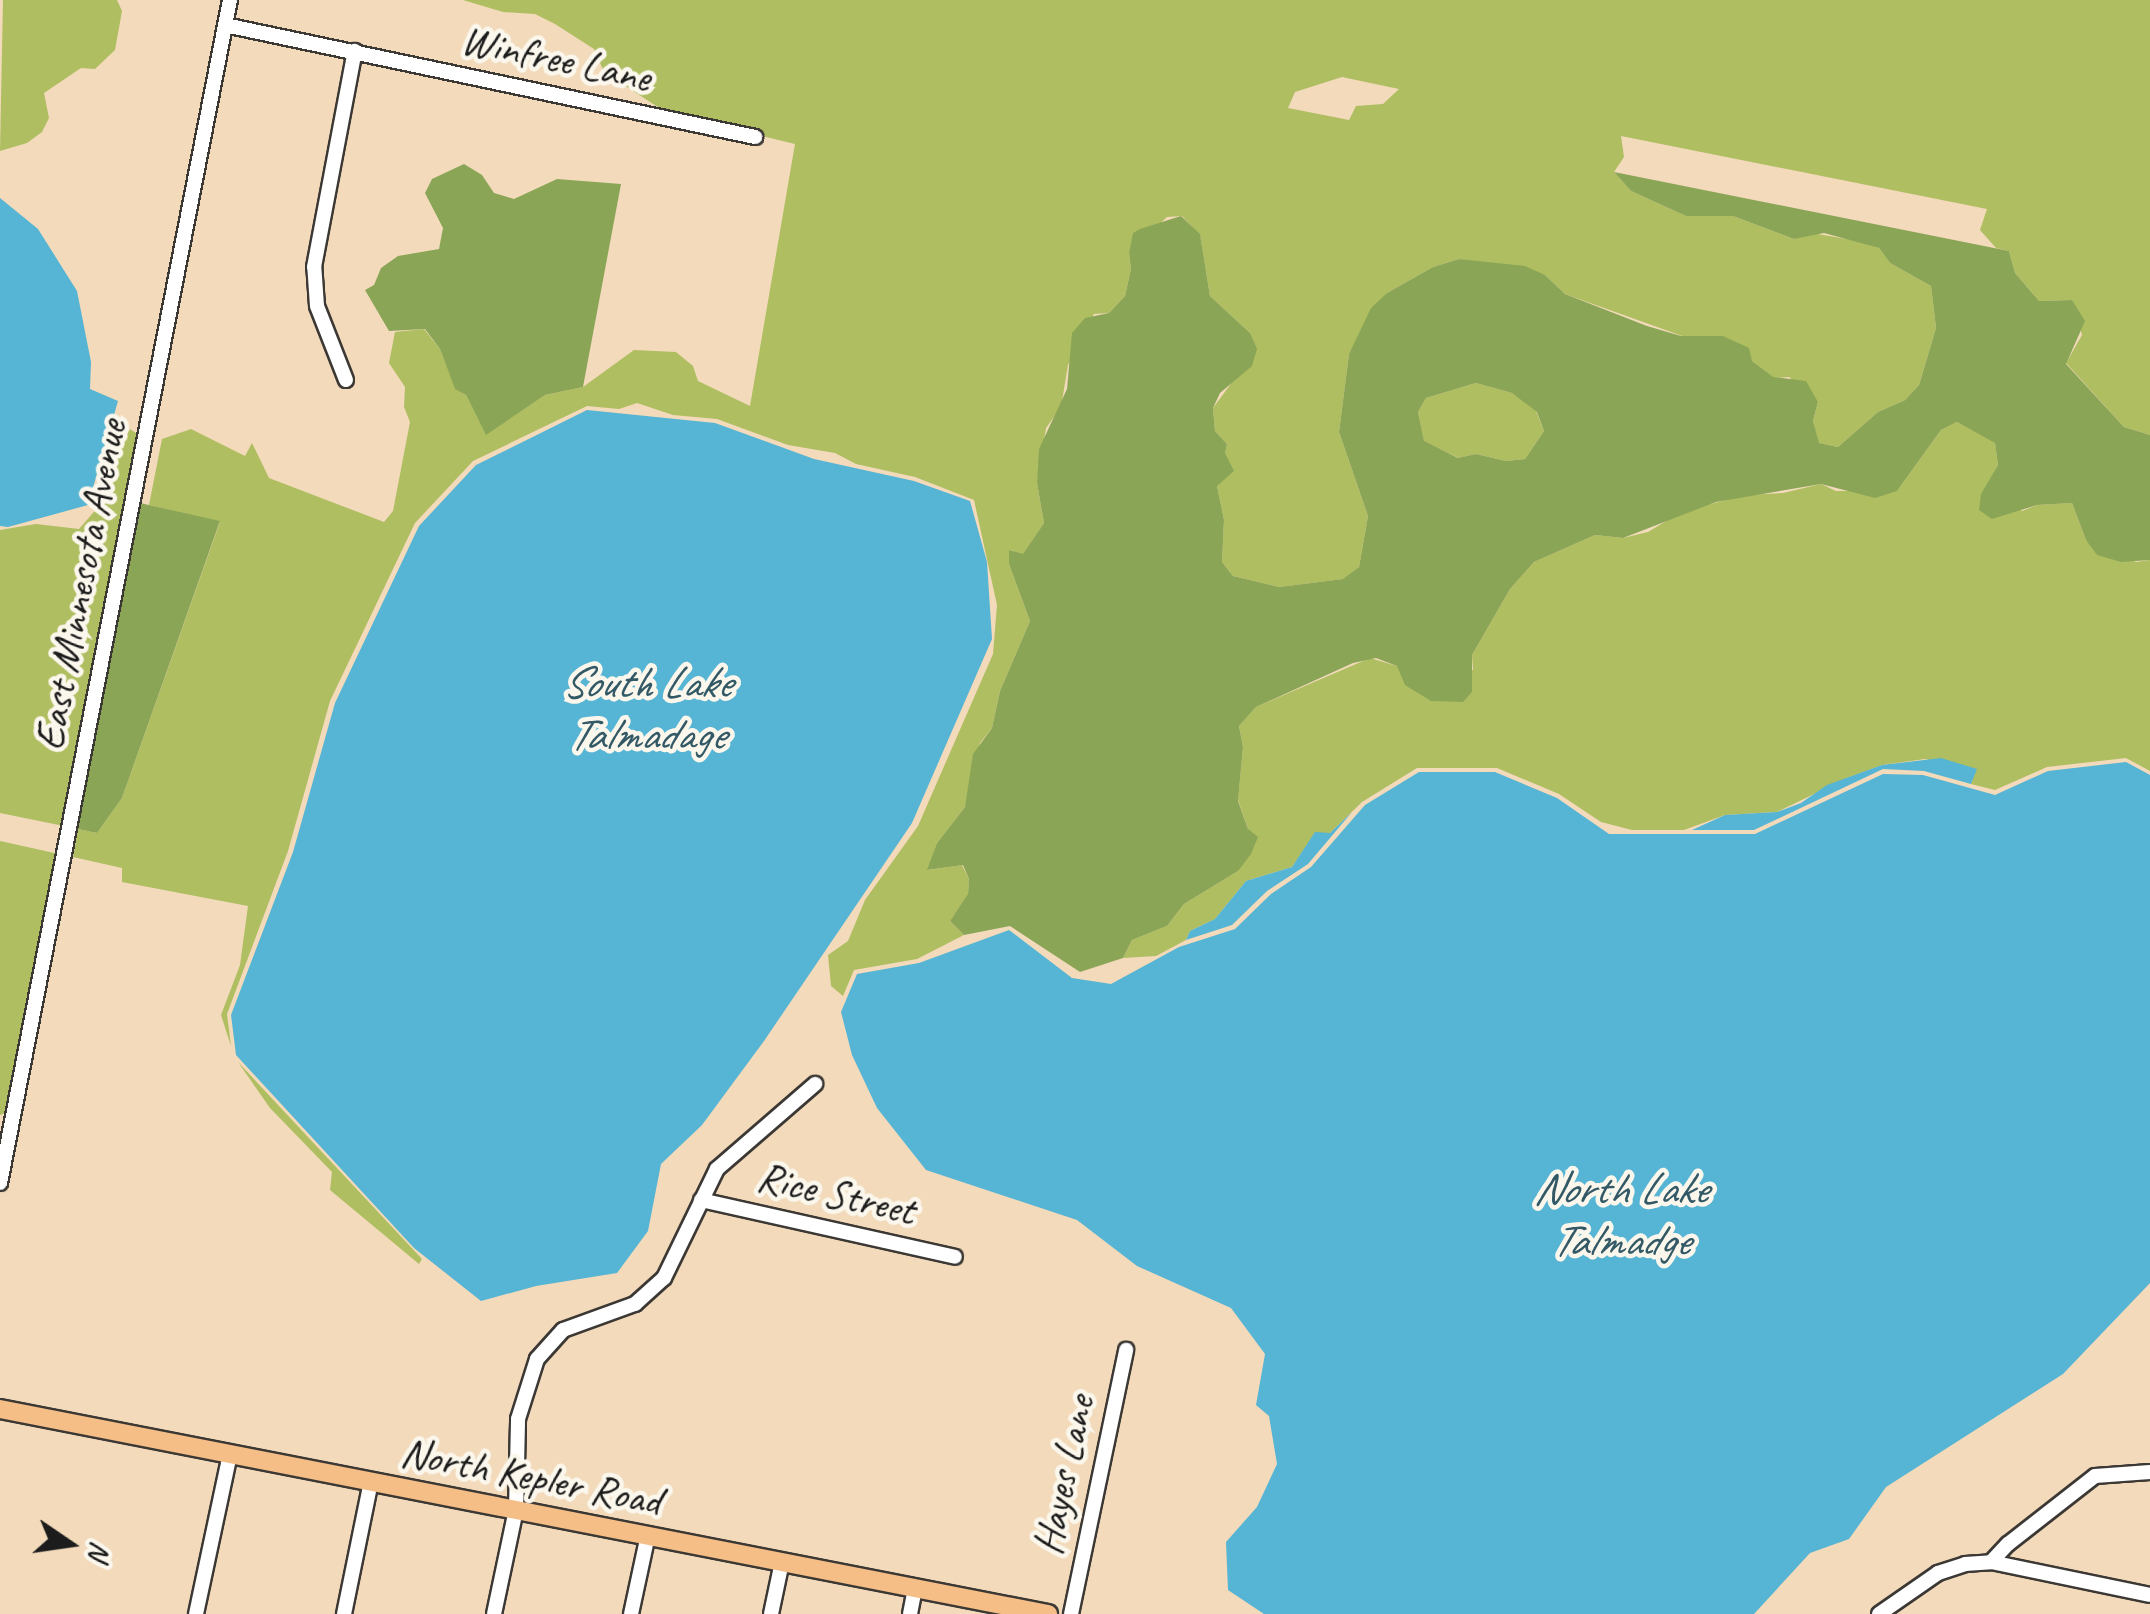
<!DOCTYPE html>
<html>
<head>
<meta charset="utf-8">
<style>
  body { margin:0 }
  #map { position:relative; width:2150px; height:1614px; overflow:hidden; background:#f2dabb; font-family:Caveat,sans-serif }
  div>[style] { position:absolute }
  .green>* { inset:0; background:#afbe61 }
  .forest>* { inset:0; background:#8ba557 }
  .water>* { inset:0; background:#56b4d4 }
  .roads { filter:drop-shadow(2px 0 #3c3834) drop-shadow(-2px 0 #3c3834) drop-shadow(0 2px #3c3834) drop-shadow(0 -2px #3c3834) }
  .minor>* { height:14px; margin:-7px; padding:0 7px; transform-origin:7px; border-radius:7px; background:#fff }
  .major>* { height:18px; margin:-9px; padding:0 9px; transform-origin:9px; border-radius:9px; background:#f6be87 }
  span { translate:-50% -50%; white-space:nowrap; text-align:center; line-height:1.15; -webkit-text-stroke:9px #fbf7ec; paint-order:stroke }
  .street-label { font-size:42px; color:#1c1c1c }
  .water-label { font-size:45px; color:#335966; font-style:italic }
  .north { position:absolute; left:20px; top:1494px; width:100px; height:100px; -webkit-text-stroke:8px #fbf7ec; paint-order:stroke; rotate:103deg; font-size:28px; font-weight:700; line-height:40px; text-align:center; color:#1c1c1c }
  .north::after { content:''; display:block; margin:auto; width:35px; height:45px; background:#1c1c1c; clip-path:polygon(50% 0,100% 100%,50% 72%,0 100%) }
</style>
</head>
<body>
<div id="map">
  <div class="green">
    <i style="clip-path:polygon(3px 0,117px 0,122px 11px,115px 50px,95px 69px,81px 68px,44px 93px,49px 118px,42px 132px,27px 143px,0 151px)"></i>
    <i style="clip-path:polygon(evenodd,463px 0,2150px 0,2150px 435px,2124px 427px,2066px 363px,2082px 335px,2072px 300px,2039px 301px,2015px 273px,2009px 251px,1996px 248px,1980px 230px,1987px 209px,1621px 136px,1624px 157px,1614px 172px,1631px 191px,1686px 216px,1733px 216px,1794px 239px,1812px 233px,1858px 241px,1879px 248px,1890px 263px,1931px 286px,1936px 328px,1919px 385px,1905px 400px,1878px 412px,1838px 447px,1818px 443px,1813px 421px,1818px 402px,1789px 377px,1773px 378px,1752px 361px,1565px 294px,1545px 275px,1459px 259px,1433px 267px,1387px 293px,1349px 354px,1339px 432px,1368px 516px,1359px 567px,1344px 579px,1279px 587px,1233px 576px,1222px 562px,1224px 520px,1217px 486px,1227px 444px,1215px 431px,1213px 408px,1230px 385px,1250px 333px,1210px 296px,1200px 235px,1182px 216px,1167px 217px,1129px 253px,1131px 269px,1125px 296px,1109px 313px,1094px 314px,1068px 365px,1061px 407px,1046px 428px,1037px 483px,1044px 523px,1023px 555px,1010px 550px,1009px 564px,1030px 621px,1000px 691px,992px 728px,980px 743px,965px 807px,937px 843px,928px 870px,962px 865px,969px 879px,968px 895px,950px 921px,964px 935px,917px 959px,854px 970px,843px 996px,831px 986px,828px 955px,848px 941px,865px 900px,918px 826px,993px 654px,997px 605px,974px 500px,915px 477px,856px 464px,835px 453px,788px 445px,717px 419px,673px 415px,637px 403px,619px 409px,587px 406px,473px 461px,415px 523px,330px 701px,288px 851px,227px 1014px,231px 1046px,221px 1015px,240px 965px,248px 906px,122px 882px,122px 868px,73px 857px,78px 829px,97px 833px,122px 798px,220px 522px,149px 505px,162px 439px,191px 429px,245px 456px,252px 443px,269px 478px,384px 522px,393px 511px,410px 422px,404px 407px,405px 387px,389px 363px,395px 332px,424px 329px,440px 349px,455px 388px,466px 395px,486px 434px,545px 395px,583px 387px,634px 350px,676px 352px,693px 366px,698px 381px,750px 406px,795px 144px,667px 113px,604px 72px,594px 49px,555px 24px,535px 14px,503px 12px,463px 0,1342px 77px,1399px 89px,1383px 104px,1356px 106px,1349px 120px,1288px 108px,1295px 92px,1342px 77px)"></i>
    <i style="clip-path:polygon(1476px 383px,1512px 393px,1535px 408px,1544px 431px,1525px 459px,1506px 461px,1476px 454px,1459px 458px,1424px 442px,1418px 412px,1426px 398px)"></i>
    <i style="clip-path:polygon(1957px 422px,1995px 442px,1998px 465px,1990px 480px,2022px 511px,2037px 505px,2072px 503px,2086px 540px,2136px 562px,2150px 560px,2150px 771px,2126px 758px,2047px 767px,1995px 790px,1971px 784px,1976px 769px,1925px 759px,1882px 765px,1847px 778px,1777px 812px,1725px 815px,1684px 830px,1632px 830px,1601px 822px,1559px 794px,1497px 768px,1417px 768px,1362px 802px,1330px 833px,1315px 833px,1292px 867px,1246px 881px,1215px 919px,1190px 931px,1186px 940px,1156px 956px,1123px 958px,1132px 940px,1167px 926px,1184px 904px,1238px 871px,1248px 829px,1238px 800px,1243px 747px,1239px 726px,1256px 707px,1370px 658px,1397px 666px,1473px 670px,1472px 655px,1510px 589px,1534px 562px,1595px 535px,1623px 538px,1648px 532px,1683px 511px,1746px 495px,1783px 493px,1821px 484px,1836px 491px,1897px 491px,1941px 430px)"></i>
    <i style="clip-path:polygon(130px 429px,140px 436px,64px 826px,0 813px,0 530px,36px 524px,79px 529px,106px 498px,116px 456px)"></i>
    <i style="clip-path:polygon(0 841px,59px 854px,8px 1112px,0 1115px)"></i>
    <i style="clip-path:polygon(238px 1062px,422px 1259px,419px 1264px,330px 1190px,332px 1172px,270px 1108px)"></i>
  </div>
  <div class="forest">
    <i style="clip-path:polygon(464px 164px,482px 175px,494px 193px,514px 199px,557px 179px,621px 184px,583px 387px,545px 395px,486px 435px,466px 395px,455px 389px,440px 349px,425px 329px,389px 331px,365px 290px,374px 285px,381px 268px,398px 256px,439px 249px,443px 228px,425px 193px,432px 179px)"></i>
    <i style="clip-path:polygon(evenodd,1614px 172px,2009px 251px,2015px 273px,2039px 301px,2072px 300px,2085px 321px,2066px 364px,2124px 427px,2150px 435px,2150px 560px,2121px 562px,2097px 555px,2086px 540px,2072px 503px,2037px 505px,1992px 519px,1979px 510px,1981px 494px,1998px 465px,1995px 443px,1957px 422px,1941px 430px,1897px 491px,1875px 498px,1821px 484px,1716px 502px,1623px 538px,1595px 535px,1534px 562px,1510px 589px,1472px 655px,1472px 692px,1463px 702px,1431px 701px,1405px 685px,1397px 666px,1376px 658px,1353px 663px,1256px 707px,1239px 726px,1243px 747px,1238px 801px,1248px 829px,1258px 837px,1251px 854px,1238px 871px,1184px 904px,1167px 926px,1132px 940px,1123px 958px,1080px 972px,1010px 926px,964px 935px,950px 921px,968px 894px,969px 879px,963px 865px,927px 870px,937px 843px,965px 807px,973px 754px,992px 728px,1000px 691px,1030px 621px,1009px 564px,1009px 550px,1023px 554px,1044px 523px,1037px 483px,1039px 449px,1067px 389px,1072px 333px,1085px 318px,1109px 313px,1125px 296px,1131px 269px,1129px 253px,1133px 233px,1140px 229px,1181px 216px,1200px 234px,1210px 296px,1250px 333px,1257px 349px,1252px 366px,1220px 393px,1213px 408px,1215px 431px,1227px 444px,1225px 453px,1234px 471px,1217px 486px,1224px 520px,1222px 562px,1233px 576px,1279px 587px,1343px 579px,1359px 567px,1368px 516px,1339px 432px,1349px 354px,1371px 308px,1387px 293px,1433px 267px,1459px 259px,1525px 266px,1545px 275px,1565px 294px,1647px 326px,1681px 336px,1723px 336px,1749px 348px,1752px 361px,1773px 377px,1806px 381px,1818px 402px,1813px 421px,1819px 443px,1838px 447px,1878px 412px,1905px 400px,1919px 385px,1936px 328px,1931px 286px,1890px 263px,1879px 248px,1824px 233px,1794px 239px,1733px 216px,1686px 216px,1631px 191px,1614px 172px,1476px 383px,1512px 393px,1537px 412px,1544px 431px,1525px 459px,1506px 461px,1476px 454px,1458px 458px,1424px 441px,1418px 412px,1426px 398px,1476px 383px)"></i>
    <i style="clip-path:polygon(140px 503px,220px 521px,122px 798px,97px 833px,78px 829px,89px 752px)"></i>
  </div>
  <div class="water">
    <i style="clip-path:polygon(0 198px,38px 229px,77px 291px,91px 362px,90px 389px,118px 401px,88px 505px,8px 527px,0 526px)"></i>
    <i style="clip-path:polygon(587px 410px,715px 423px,814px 459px,914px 481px,970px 501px,987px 562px,992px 639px,912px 823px,764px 1041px,702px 1125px,661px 1164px,648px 1231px,617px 1273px,536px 1286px,481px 1301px,414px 1248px,236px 1055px,231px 1015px,293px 852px,335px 703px,419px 526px,476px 465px)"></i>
    <i style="clip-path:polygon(1941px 758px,1977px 769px,1971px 784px,1924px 771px,1883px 769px,1754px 830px,1692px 830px,1725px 815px,1777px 812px,1801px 803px,1827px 785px,1882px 765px)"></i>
    <i style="clip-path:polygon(2126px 762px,2150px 775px,2150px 1283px,2063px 1374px,1886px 1487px,1849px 1539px,1810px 1553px,1754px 1614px,1264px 1614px,1228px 1590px,1226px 1542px,1257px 1507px,1277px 1464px,1269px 1416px,1256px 1405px,1265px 1354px,1231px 1308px,1137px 1266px,1077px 1220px,926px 1170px,877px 1108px,852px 1055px,841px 1012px,857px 974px,919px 963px,1009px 930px,1072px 978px,1111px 984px,1179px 947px,1235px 929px,1271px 894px,1311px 867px,1365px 805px,1419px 772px,1495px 772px,1557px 798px,1609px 834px,1755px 834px,1883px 774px,1923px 775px,1995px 795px,2048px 771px)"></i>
    <i style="clip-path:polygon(1352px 812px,1308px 864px,1267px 891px,1232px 925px,1186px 940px,1190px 931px,1215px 919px,1246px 881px,1292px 867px,1315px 832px,1330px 833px)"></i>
  </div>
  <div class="roads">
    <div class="minor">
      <i style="left:225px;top:25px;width:542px;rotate:11.93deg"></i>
      <i style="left:346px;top:380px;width:79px;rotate:-111.4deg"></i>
      <i style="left:317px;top:306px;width:39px;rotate:-94deg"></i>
      <i style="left:314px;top:267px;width:220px;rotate:-79.3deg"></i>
      <i style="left:0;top:1183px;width:1205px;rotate:-79deg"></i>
      <i style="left:701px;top:1200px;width:260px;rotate:12.6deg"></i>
      <i style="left:1991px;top:1562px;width:25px;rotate:-47deg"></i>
      <i style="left:2008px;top:1544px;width:110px;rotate:-38deg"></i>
      <i style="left:2095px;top:1476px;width:55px;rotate:-4.2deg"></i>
      <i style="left:196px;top:1614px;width:164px;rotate:-78deg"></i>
      <i style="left:344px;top:1614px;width:136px;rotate:-78.5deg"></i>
      <i style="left:494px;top:1614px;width:106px;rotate:-78.1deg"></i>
      <i style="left:516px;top:1510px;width:91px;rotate:-88.7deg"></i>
      <i style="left:518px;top:1419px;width:63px;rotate:-72.4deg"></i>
      <i style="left:537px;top:1359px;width:39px;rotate:-48deg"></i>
      <i style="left:563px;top:1330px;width:77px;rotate:-19.9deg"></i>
      <i style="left:635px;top:1304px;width:39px;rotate:-42deg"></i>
      <i style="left:664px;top:1278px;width:121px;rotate:-64.1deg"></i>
      <i style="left:717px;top:1169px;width:130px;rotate:-40.9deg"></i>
      <i style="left:631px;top:1614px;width:81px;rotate:-77.9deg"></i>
      <i style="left:771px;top:1614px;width:53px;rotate:-78.1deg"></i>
      <i style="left:910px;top:1614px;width:25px;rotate:-79deg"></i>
      <i style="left:1071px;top:1614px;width:270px;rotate:-78.2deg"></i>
      <i style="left:1879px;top:1614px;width:72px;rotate:-34.8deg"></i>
      <i style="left:1938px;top:1573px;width:28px;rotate:-18deg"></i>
      <i style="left:1965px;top:1564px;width:26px;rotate:-4deg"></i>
      <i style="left:1991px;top:1562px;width:162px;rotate:11.7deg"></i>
    </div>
    <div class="major">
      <i style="left:0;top:1409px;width:1068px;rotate:11.07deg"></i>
    </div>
  </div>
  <div class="street-label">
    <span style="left:556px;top:59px;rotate:12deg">Winfree Lane</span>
    <span style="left:81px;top:585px;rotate:-79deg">East Minnesota Avenue</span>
    <span style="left:836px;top:1194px;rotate:13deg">Rice Street</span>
    <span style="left:1064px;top:1475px;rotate:-78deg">Hayes Lane</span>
    <span style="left:531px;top:1477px;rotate:11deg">North Kepler Road</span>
  </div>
  <div class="water-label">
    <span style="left:646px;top:709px">South Lake<br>Talmadage</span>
    <span style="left:1620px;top:1215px">North Lake<br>Talmadge</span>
  </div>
  <div class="north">N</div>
</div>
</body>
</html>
